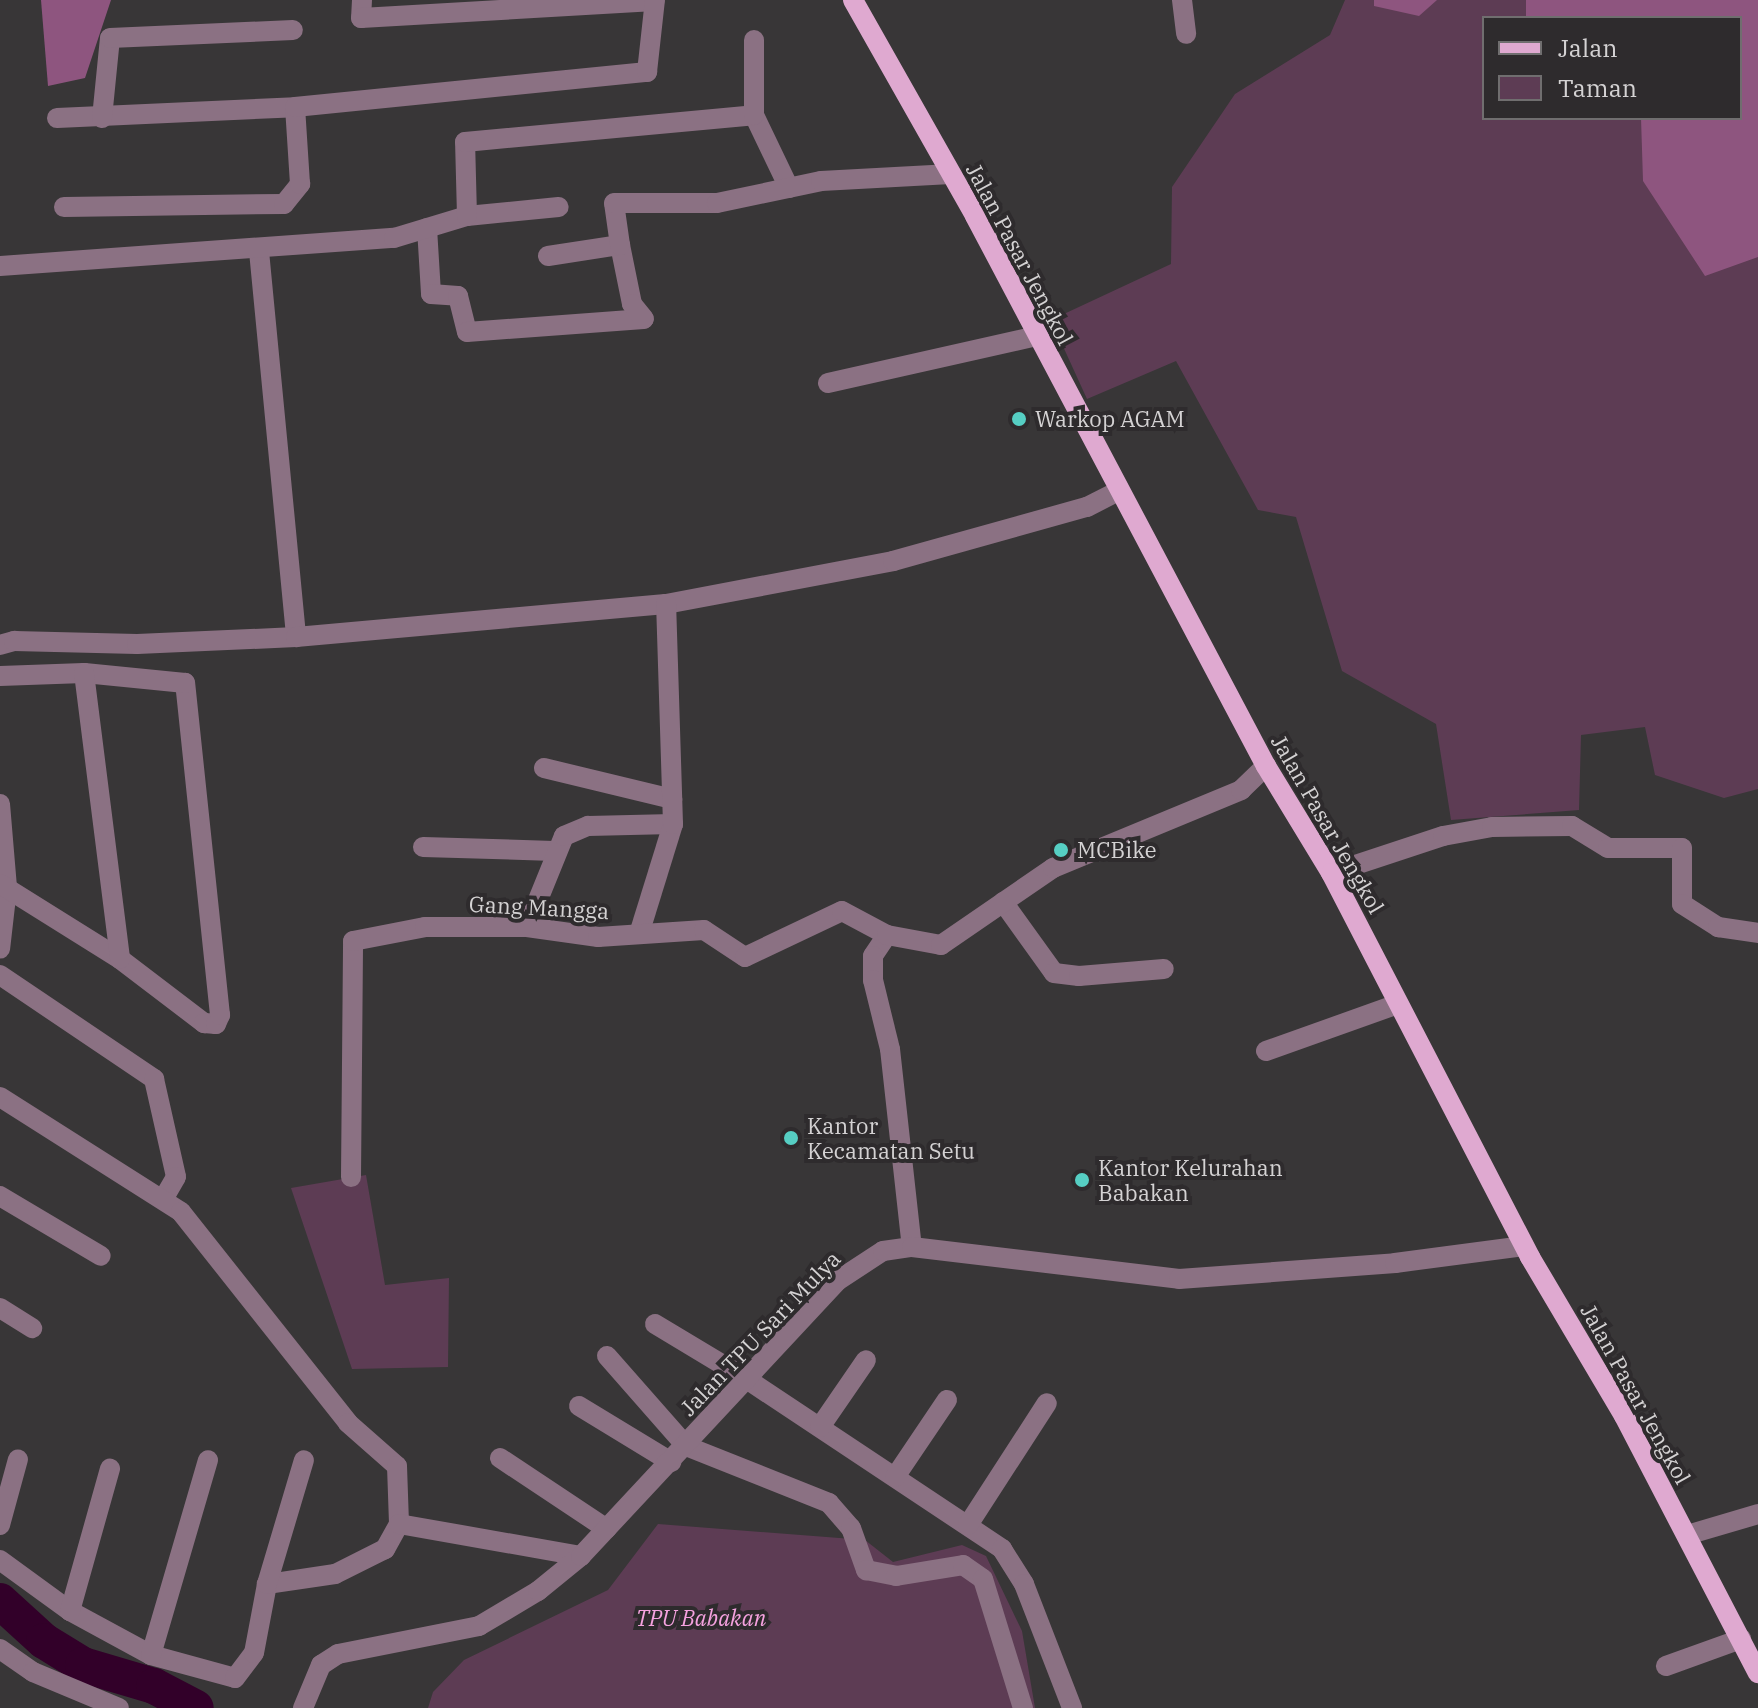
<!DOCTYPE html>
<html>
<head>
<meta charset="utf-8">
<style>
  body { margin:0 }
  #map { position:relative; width:1758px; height:1708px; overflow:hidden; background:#383637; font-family:"IBM Plex Serif",serif }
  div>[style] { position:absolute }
  .green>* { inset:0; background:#5d3c54 }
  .forest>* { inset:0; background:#8e557f }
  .river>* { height:36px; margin:-18px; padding:0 18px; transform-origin:18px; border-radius:18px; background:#320029 }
  .minor>* { height:20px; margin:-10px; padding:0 10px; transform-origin:10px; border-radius:10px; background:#8b7183 }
  .major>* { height:20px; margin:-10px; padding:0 10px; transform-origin:10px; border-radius:10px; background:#dfa9d0 }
  .dots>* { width:22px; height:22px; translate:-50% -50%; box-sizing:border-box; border:4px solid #2e2b2d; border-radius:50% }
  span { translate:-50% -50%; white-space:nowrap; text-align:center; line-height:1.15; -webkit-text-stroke:8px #2e2b2d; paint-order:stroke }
  .street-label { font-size:22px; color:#d4d2d3 }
  .poi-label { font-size:22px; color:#d4d2d3 }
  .left { translate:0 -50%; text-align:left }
  .park-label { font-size:22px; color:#f5a2df; font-style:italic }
  .legend { position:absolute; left:1482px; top:16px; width:260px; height:104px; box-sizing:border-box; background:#2e2b2d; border:2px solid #706e6f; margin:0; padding:10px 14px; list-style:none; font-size:24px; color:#d4d2d3 }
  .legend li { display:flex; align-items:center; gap:16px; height:40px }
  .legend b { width:40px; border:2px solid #706e6f }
</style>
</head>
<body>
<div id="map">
  <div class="green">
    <i style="clip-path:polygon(evenodd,1345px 0,1758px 0,1758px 789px,1724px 798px,1655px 775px,1645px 727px,1581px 735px,1579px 810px,1451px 820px,1436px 724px,1342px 671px,1296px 517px,1258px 510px,1176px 361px,1087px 399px,1051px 320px,1171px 264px,1172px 187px,1235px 94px,1330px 35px,1345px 0,1484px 18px,1740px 18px,1740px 118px,1484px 118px,1484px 18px)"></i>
    <i style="clip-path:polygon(366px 1175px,385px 1285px,449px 1278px,448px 1367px,352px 1369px,291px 1188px)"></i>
    <i style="clip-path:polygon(658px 1524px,865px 1540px,893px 1562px,962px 1545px,986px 1556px,1022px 1631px,1035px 1708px,428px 1708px,433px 1692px,464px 1660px,608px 1590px)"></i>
  </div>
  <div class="forest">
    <i style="clip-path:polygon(41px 0,111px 0,85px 78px,48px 86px)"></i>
    <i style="clip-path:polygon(1374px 0,1437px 0,1419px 16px,1374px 6px)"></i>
    <i style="clip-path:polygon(1526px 0,1758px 0,1758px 257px,1705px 276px,1643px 181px,1641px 118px,1740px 118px,1740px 18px,1526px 18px)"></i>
  </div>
  <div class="river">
    <i style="left:0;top:1601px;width:59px;rotate:42.3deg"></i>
    <i style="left:44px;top:1641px;width:46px;rotate:31.6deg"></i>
    <i style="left:83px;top:1665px;width:74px;rotate:16.5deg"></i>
    <i style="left:154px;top:1686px;width:47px;rotate:27.6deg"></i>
  </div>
  <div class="minor">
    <i style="left:362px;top:0;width:18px;rotate:93deg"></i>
    <i style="left:361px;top:18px;width:294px;rotate:-3.3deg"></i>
    <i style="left:1182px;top:0;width:34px;rotate:83deg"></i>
    <i style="left:754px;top:115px;width:81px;rotate:64.4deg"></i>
    <i style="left:57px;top:118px;width:238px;rotate:-2.6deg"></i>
    <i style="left:102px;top:118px;width:80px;rotate:-84.3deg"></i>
    <i style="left:110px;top:38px;width:183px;rotate:-2.5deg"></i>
    <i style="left:64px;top:207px;width:220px;rotate:-0.8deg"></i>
    <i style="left:284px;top:204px;width:26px;rotate:-51deg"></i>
    <i style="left:300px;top:184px;width:77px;rotate:-93.7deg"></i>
    <i style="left:295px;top:107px;width:354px;rotate:-5.7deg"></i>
    <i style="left:647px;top:72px;width:72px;rotate:-83.7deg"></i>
    <i style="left:467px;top:216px;width:92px;rotate:-5.6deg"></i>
    <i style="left:427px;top:228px;width:66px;rotate:86.5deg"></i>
    <i style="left:431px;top:294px;width:27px;rotate:4deg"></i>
    <i style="left:458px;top:296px;width:37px;rotate:76deg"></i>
    <i style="left:467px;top:332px;width:177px;rotate:-4.2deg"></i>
    <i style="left:620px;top:245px;width:60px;rotate:78.5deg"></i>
    <i style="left:632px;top:304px;width:19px;rotate:51deg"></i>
    <i style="left:259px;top:251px;width:388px;rotate:84.5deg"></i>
    <i style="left:548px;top:256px;width:73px;rotate:-8.7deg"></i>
    <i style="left:620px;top:245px;width:42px;rotate:-98.1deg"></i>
    <i style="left:614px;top:203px;width:103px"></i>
    <i style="left:717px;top:203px;width:106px;rotate:-11.9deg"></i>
    <i style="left:821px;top:181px;width:130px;rotate:-3.1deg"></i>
    <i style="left:0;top:266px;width:395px;rotate:-4.1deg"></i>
    <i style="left:394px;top:238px;width:76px;rotate:-16.8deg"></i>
    <i style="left:467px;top:216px;width:74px;rotate:-91.5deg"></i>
    <i style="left:465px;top:142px;width:290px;rotate:-5.3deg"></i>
    <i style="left:754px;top:115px;width:75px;rotate:-90deg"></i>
    <i style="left:828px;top:383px;width:214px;rotate:-12.7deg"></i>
    <i style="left:0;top:645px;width:15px;rotate:-16deg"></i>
    <i style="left:14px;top:641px;width:123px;rotate:1.4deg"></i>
    <i style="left:137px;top:644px;width:159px;rotate:-2.5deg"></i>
    <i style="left:296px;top:637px;width:371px;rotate:-5.1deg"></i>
    <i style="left:666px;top:604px;width:231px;rotate:-10.7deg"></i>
    <i style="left:893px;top:561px;width:201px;rotate:-15.6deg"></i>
    <i style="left:1087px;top:507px;width:36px;rotate:-27deg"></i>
    <i style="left:0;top:676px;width:84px;rotate:-2deg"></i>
    <i style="left:544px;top:768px;width:132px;rotate:13.6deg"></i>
    <i style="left:0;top:804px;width:84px;rotate:85.2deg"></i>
    <i style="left:7px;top:888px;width:61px;rotate:96.5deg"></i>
    <i style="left:423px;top:847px;width:131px;rotate:1.7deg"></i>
    <i style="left:1331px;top:873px;width:118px;rotate:-18.3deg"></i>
    <i style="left:1443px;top:836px;width:50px;rotate:-10.4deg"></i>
    <i style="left:1492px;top:827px;width:80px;rotate:-0.7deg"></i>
    <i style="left:1572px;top:826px;width:42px;rotate:31.4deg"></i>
    <i style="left:1608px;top:848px;width:74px"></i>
    <i style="left:1682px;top:848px;width:56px;rotate:90deg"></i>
    <i style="left:1682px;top:904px;width:43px;rotate:32.6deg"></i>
    <i style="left:1718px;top:927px;width:40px;rotate:8.5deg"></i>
    <i style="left:0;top:884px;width:142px;rotate:32deg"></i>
    <i style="left:120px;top:959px;width:106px;rotate:37.3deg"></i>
    <i style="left:204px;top:1023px;width:12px;rotate:5deg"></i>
    <i style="left:216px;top:1024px;width:10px;rotate:-66deg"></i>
    <i style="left:220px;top:1015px;width:334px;rotate:-96deg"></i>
    <i style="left:185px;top:683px;width:101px;rotate:-174.3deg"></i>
    <i style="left:84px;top:673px;width:288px;rotate:82.8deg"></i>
    <i style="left:1003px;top:902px;width:87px;rotate:54.3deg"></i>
    <i style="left:1054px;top:973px;width:25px;rotate:7deg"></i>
    <i style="left:1079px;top:976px;width:85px;rotate:-4.7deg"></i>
    <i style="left:527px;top:927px;width:98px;rotate:-67.9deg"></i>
    <i style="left:564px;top:836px;width:26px;rotate:-23deg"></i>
    <i style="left:588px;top:826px;width:85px;rotate:-1.3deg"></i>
    <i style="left:639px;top:934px;width:115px;rotate:-72.8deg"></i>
    <i style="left:673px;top:824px;width:220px;rotate:-91.8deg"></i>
    <i style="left:887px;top:935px;width:25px;rotate:124deg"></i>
    <i style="left:873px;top:956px;width:24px;rotate:90deg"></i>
    <i style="left:873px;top:980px;width:71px;rotate:76.2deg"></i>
    <i style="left:890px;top:1049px;width:199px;rotate:83.7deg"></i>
    <i style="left:0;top:975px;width:186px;rotate:34deg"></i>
    <i style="left:154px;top:1079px;width:100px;rotate:77.3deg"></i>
    <i style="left:176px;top:1177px;width:24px;rotate:120deg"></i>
    <i style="left:1266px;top:1051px;width:140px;rotate:-19.6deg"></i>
    <i style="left:0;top:1097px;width:214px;rotate:32.4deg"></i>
    <i style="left:181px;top:1212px;width:269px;rotate:51.6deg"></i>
    <i style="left:348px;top:1423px;width:65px;rotate:41.3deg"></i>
    <i style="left:397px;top:1466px;width:58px;rotate:88deg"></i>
    <i style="left:399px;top:1524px;width:29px;rotate:119deg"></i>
    <i style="left:385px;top:1549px;width:56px;rotate:153.4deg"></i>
    <i style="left:335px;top:1574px;width:69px;rotate:171.6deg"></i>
    <i style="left:351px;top:1177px;width:236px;rotate:-89.5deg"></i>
    <i style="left:353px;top:941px;width:73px;rotate:-11deg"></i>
    <i style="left:425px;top:927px;width:102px"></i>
    <i style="left:527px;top:927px;width:72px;rotate:8deg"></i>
    <i style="left:598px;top:937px;width:106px;rotate:-3.8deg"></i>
    <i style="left:704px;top:930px;width:49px;rotate:33.4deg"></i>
    <i style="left:745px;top:957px;width:107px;rotate:-25.4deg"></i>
    <i style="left:842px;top:911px;width:51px;rotate:28.1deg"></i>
    <i style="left:887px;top:935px;width:55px;rotate:10.5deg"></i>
    <i style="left:941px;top:945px;width:136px;rotate:-34.5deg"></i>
    <i style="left:1053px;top:868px;width:204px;rotate:-22.5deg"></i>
    <i style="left:1241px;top:790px;width:35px;rotate:-44deg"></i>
    <i style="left:0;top:1196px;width:117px;rotate:30.7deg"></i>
    <i style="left:0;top:1308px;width:38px;rotate:32deg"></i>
    <i style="left:655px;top:1324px;width:105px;rotate:31deg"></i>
    <i style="left:745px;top:1378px;width:309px;rotate:33.6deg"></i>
    <i style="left:1002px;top:1549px;width:41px;rotate:57.8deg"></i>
    <i style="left:1024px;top:1584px;width:133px;rotate:68.8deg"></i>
    <i style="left:607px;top:1356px;width:120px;rotate:48.7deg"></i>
    <i style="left:686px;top:1446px;width:154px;rotate:21.7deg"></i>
    <i style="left:829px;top:1503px;width:33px;rotate:49deg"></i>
    <i style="left:851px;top:1528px;width:45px;rotate:70.3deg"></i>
    <i style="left:866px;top:1570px;width:31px;rotate:11deg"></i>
    <i style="left:896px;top:1576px;width:68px;rotate:-9.3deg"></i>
    <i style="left:963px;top:1565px;width:24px;rotate:35deg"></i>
    <i style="left:983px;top:1579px;width:135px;rotate:72.8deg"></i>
    <i style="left:579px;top:1406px;width:108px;rotate:31.3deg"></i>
    <i style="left:820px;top:1427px;width:81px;rotate:-55.5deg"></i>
    <i style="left:500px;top:1458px;width:128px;rotate:33.6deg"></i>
    <i style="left:895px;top:1477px;width:93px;rotate:-56deg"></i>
    <i style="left:399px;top:1524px;width:185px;rotate:10deg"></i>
    <i style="left:0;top:1525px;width:68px;rotate:-74.7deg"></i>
    <i style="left:968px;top:1525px;width:145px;rotate:-57.1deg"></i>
    <i style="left:1687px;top:1535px;width:74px;rotate:-16.5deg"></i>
    <i style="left:0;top:1560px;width:87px;rotate:36.1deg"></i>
    <i style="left:70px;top:1611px;width:92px;rotate:28.5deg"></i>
    <i style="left:151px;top:1655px;width:87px;rotate:15.3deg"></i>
    <i style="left:235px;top:1678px;width:31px;rotate:-53deg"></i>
    <i style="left:254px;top:1653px;width:70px;rotate:-79.3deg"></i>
    <i style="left:267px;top:1584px;width:129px;rotate:-73.4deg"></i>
    <i style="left:70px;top:1611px;width:148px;rotate:-74.3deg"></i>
    <i style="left:0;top:1649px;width:40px;rotate:34.9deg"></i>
    <i style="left:33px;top:1672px;width:93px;rotate:22.7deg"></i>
    <i style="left:151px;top:1655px;width:203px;rotate:-73.7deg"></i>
    <i style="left:1666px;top:1666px;width:80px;rotate:-19.8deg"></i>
    <i style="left:303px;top:1708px;width:47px;rotate:-67.3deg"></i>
    <i style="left:321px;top:1665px;width:20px;rotate:-33deg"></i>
    <i style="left:338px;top:1654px;width:144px;rotate:-11.2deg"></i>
    <i style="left:479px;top:1626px;width:69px;rotate:-30.7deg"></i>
    <i style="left:538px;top:1591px;width:55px;rotate:-39.1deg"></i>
    <i style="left:581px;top:1556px;width:376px;rotate:-47deg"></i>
    <i style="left:837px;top:1281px;width:55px;rotate:-33.1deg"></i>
    <i style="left:883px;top:1251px;width:29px;rotate:-8deg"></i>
    <i style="left:912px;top:1247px;width:269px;rotate:6.8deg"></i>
    <i style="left:1179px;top:1279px;width:217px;rotate:-4.2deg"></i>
    <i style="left:1395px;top:1263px;width:130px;rotate:-7.5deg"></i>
  </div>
  <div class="major">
    <i style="left:853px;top:0;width:248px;rotate:60.5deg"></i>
    <i style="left:975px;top:216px;width:622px;rotate:62.12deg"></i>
    <i style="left:1266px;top:766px;width:125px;rotate:58.7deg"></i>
    <i style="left:1331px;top:873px;width:433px;rotate:62.6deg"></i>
    <i style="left:1530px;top:1257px;width:185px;rotate:59.4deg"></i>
    <i style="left:1624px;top:1416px;width:290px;rotate:62.5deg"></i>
  </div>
  <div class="dots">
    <i style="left:1019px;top:419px;background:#56cec3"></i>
    <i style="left:1061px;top:850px;background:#56cec3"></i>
    <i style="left:791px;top:1138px;background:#56cec3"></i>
    <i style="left:1082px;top:1180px;background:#56cec3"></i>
  </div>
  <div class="street-label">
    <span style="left:1020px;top:254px;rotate:62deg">Jalan Pasar Jengkol</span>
    <span style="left:1328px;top:824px;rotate:60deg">Jalan Pasar Jengkol</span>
    <span style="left:539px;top:907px;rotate:3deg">Gang Mangga</span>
    <span style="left:760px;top:1333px;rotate:-46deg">Jalan TPU Sari Mulya</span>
    <span style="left:1636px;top:1394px;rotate:61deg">Jalan Pasar Jengkol</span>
  </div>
  <div class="poi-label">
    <span class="left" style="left:1035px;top:419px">Warkop AGAM</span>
    <span class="left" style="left:1077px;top:850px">MCBike</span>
    <span class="left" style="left:807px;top:1138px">Kantor<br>Kecamatan Setu</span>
    <span class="left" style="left:1098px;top:1180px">Kantor Kelurahan<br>Babakan</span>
  </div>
  <div class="park-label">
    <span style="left:701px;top:1618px">TPU Babakan</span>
  </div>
  <ul class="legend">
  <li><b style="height:10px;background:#dfa9d0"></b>Jalan</li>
  <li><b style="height:22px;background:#5d3c54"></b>Taman</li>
  </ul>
</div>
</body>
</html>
